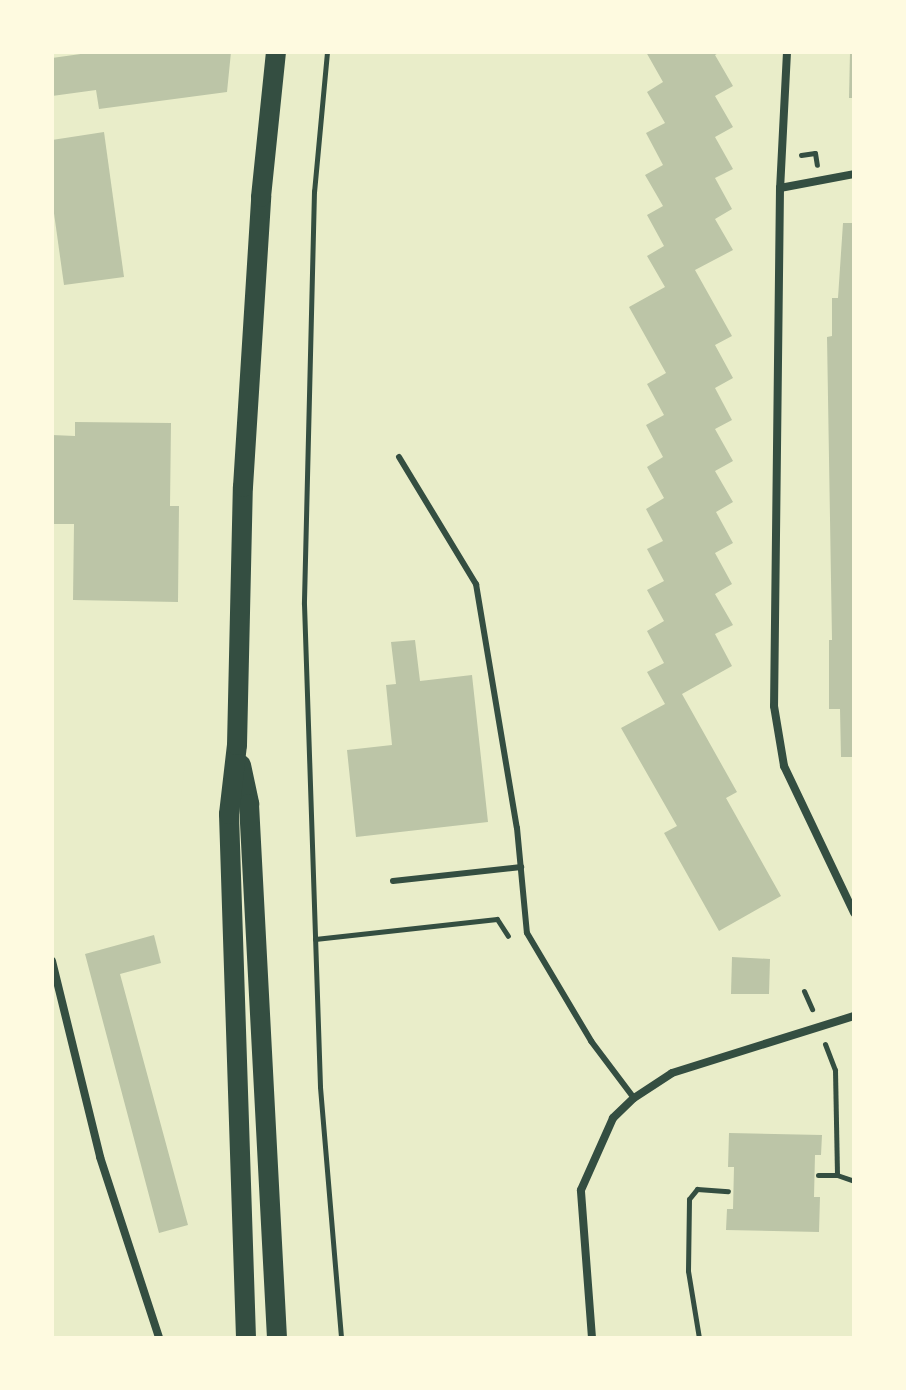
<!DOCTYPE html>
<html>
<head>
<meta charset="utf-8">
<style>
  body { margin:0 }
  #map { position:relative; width:906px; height:1390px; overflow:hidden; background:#e9edc9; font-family:"Archivo Narrow",sans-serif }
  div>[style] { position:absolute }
  .building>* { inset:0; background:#bcc5a7 }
  .path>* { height:5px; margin:-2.5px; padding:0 2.5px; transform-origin:2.5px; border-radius:2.5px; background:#344e41 }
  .service>* { height:6px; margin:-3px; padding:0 3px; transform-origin:3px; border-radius:3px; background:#344e41 }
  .minor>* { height:8px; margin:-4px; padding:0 4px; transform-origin:4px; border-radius:4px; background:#344e41 }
  .primary>* { height:20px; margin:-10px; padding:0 10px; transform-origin:10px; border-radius:10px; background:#344e41 }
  span { translate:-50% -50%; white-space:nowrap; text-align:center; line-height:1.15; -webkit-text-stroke:7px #fefae0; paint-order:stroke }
  .frame { position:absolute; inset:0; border:54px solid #fefae0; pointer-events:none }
</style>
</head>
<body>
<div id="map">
  <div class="building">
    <i style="clip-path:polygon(95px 52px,231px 52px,227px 92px,99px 109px,96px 90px,52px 96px,52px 58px)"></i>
    <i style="clip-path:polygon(646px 52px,720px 52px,715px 55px,733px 86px,715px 96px,733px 127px,715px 137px,733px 169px,715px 178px,732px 209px,715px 219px,733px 250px,695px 270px,732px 336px,715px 345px,733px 378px,715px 388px,732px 420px,715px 429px,733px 461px,715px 471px,733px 502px,716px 512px,733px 543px,715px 553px,732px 584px,715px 594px,733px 625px,715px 634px,732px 666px,682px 694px,737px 792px,726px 798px,781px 896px,719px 931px,664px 833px,677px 826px,621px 728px,665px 704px,647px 672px,664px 663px,647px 631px,664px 621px,647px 590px,664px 581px,647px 549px,663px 541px,646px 509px,664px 498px,647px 467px,663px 457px,646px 425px,664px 415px,647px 384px,666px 373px,629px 307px,665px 287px,647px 256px,664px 246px,647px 215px,663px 206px,645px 175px,663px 165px,646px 133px,665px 123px,647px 92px,663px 82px)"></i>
    <i style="clip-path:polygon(850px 52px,854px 52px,854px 98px,849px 98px)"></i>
    <i style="clip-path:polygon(104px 132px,124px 277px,64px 285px,52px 199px,52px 140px)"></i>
    <i style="clip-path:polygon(843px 223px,854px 223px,854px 757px,841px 757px,840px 709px,829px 709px,829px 640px,832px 640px,827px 337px,832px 336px,832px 298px,838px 298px)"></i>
    <i style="clip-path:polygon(75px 422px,171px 423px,170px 506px,179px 506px,178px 602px,73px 600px,74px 524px,52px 524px,52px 435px,75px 436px)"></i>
    <i style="clip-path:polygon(415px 640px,420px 681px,472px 675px,488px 822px,356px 837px,347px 750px,392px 745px,386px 685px,396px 684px,391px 642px)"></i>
    <i style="clip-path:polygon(154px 935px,161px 963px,120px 974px,188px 1225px,159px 1233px,85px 954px)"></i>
    <i style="clip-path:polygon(732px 957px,770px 959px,769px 994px,731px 994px)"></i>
    <i style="clip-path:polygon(729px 1133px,822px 1135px,821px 1155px,815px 1155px,814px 1197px,820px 1197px,819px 1232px,726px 1230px,727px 1209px,733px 1209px,734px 1167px,728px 1167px)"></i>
  </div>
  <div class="path">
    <i style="left:327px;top:52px;width:140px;rotate:95.3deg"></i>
    <i style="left:314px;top:191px;width:413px;rotate:91.4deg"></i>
    <i style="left:304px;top:604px;width:483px;rotate:88.1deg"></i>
    <i style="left:320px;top:1087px;width:252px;rotate:85.2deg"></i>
    <i style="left:801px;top:155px;width:14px;rotate:-8deg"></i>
    <i style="left:815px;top:153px;width:12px;rotate:81deg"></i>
    <i style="left:315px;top:939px;width:183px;rotate:-6.3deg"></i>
    <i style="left:497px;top:919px;width:20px;rotate:57deg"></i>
    <i style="left:804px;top:991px;width:20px;rotate:66deg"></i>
    <i style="left:825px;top:1044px;width:28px;rotate:69deg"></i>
    <i style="left:835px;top:1070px;width:105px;rotate:88.9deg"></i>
    <i style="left:837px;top:1175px;width:18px;rotate:19deg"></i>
    <i style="left:818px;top:1175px;width:19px"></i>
    <i style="left:699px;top:1338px;width:68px;rotate:-99.3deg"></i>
    <i style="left:688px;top:1271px;width:72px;rotate:-89.2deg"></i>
    <i style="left:689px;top:1199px;width:13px;rotate:-51deg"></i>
    <i style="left:697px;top:1189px;width:31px;rotate:4deg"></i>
  </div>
  <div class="service">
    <i style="left:399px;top:457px;width:149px;rotate:58.8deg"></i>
    <i style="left:476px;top:584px;width:247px;rotate:80.5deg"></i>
    <i style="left:517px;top:828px;width:105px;rotate:84.6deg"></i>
    <i style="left:527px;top:933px;width:126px;rotate:59.3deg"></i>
    <i style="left:591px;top:1041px;width:71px;rotate:53deg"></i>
    <i style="left:393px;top:881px;width:129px;rotate:-6.2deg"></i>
  </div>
  <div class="minor">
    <i style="left:787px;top:52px;width:136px;rotate:92.9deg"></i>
    <i style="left:780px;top:188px;width:518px;rotate:90.66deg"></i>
    <i style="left:774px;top:706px;width:61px;rotate:80.5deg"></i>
    <i style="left:784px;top:766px;width:163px;rotate:64.5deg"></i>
    <i style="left:780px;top:188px;width:75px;rotate:-10.7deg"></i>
    <i style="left:52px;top:961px;width:202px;rotate:76.2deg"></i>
    <i style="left:100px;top:1157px;width:190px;rotate:71.9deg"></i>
    <i style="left:592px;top:1338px;width:148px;rotate:-94.3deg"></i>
    <i style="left:581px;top:1190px;width:79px;rotate:-66deg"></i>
    <i style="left:613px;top:1118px;width:29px;rotate:-44deg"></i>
    <i style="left:634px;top:1098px;width:45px;rotate:-33.3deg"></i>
    <i style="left:672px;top:1073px;width:191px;rotate:-17.4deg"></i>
  </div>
  <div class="primary">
    <i style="left:241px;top:765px;width:40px;rotate:78deg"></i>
    <i style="left:249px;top:804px;width:535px;rotate:87deg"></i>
    <i style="left:246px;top:1338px;width:524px;rotate:-91.86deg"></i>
    <i style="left:229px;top:814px;width:69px;rotate:-83.4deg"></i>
    <i style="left:237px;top:745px;width:258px;rotate:-88.7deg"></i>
    <i style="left:243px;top:487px;width:291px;rotate:-86.4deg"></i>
    <i style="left:261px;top:197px;width:146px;rotate:-84.1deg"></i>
  </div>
  <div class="frame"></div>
</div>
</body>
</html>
